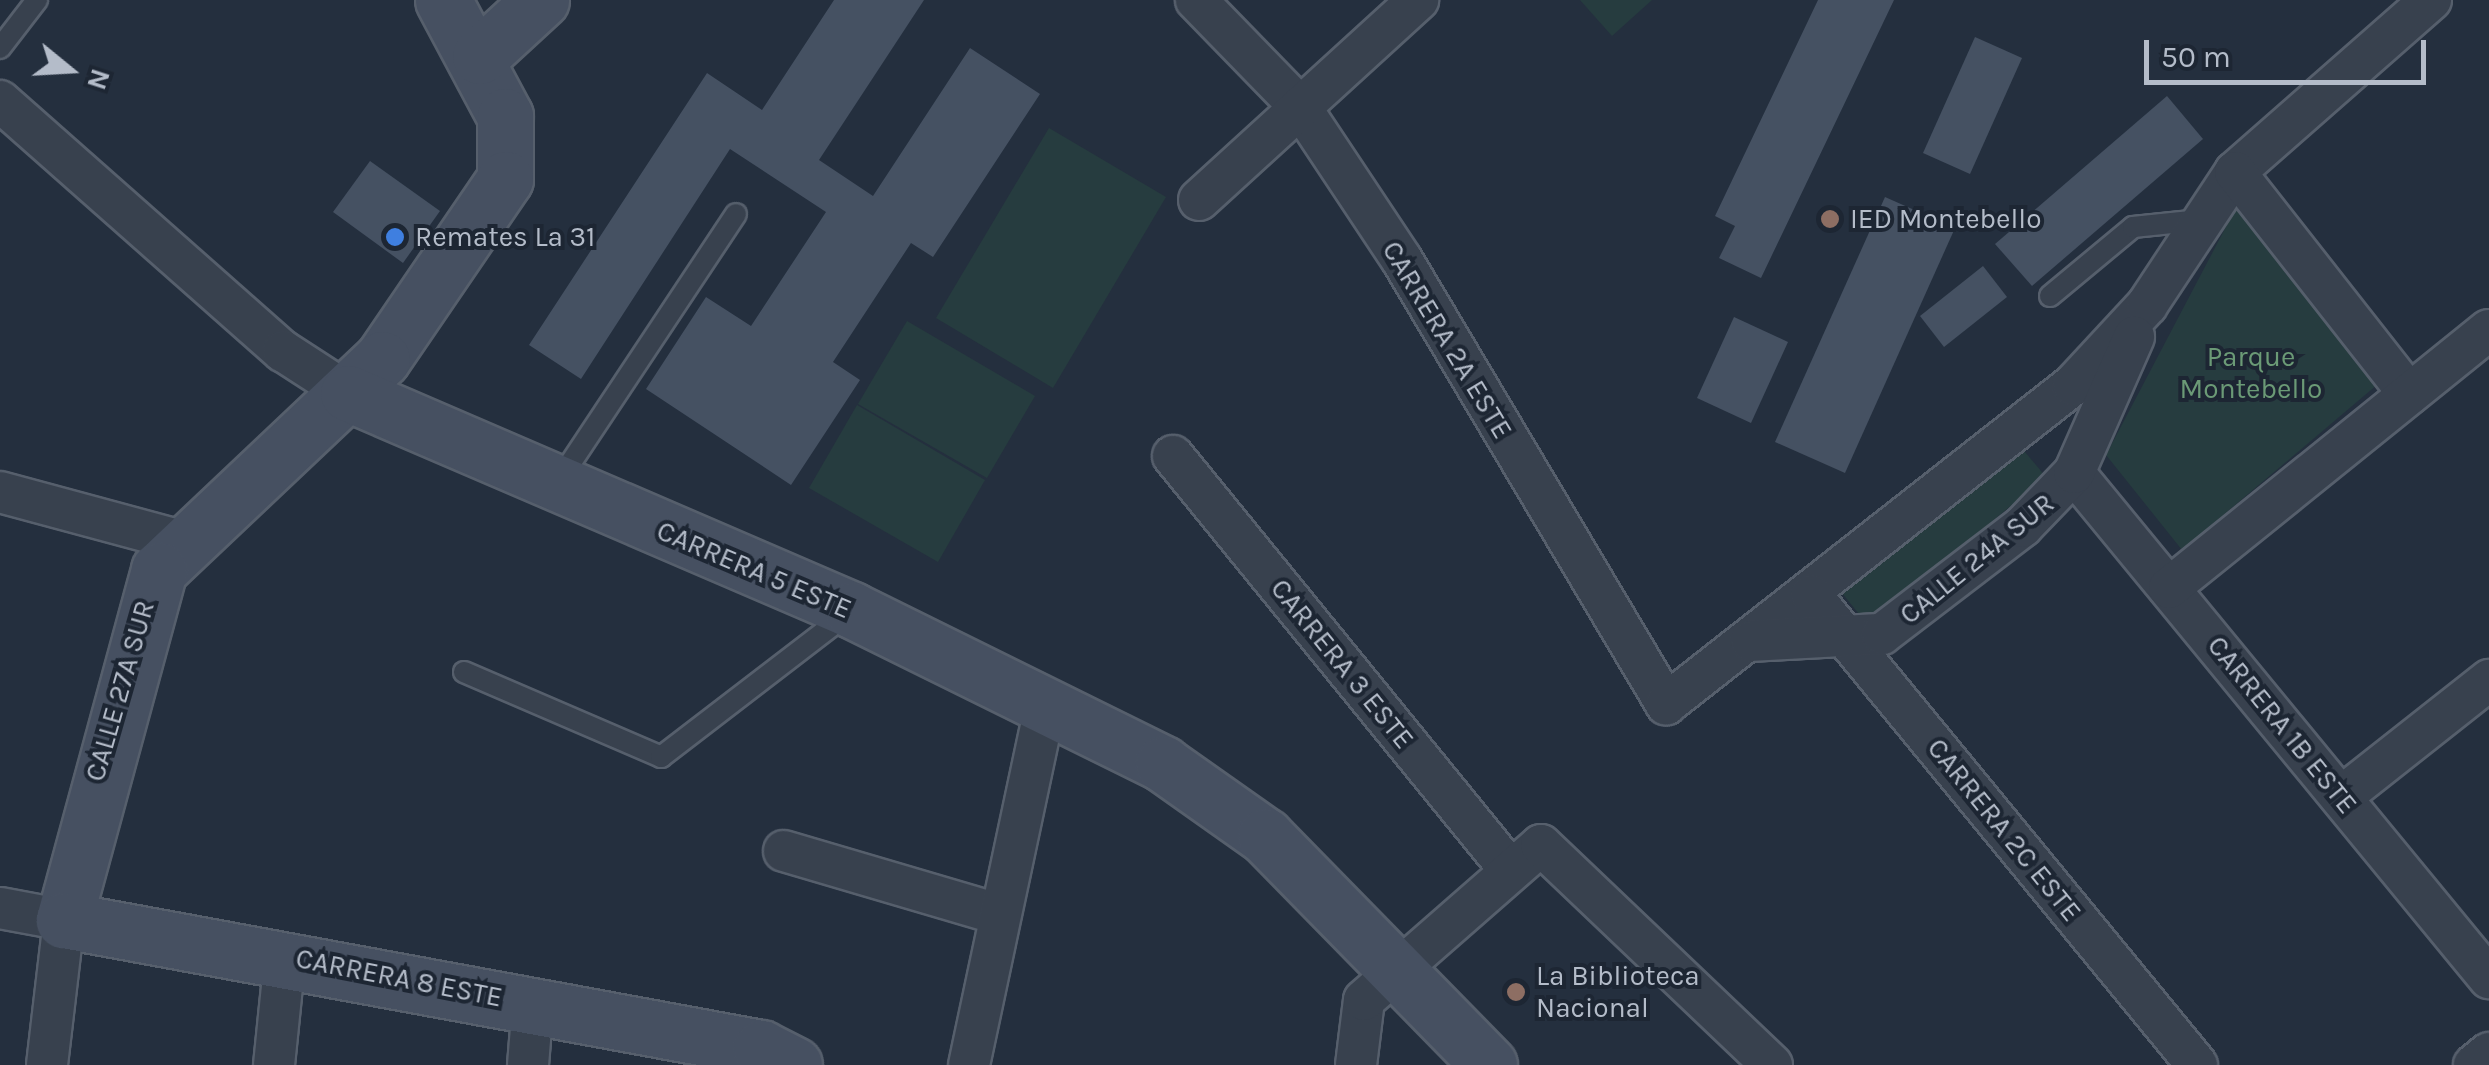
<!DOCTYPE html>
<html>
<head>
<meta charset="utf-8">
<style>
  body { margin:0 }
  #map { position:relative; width:2489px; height:1065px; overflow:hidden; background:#242f3e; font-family:Karla,sans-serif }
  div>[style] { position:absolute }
  .green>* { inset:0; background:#263c3f }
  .building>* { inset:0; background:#455162 }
  .roads { filter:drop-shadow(2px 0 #565f6c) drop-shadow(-2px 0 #565f6c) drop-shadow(0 2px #565f6c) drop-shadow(0 -2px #565f6c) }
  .lane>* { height:20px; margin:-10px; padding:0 10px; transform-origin:10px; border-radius:10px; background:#38414e }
  .street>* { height:40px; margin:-20px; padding:0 20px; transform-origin:20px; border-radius:20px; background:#38414e }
  .secondary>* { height:55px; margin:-27.5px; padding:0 27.5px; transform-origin:27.5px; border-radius:27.5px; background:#465061 }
  .dots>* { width:28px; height:28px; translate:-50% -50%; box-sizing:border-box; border:5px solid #1d2633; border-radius:50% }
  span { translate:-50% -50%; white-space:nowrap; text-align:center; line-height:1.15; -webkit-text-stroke:8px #1d2633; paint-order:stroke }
  .poi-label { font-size:28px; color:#b4bcc9 }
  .left { translate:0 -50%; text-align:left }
  .street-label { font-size:28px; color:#b4bcc9 }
  .park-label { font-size:28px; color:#6b9a76 }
  .north { position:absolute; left:20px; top:20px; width:100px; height:100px; -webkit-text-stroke:8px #1d2633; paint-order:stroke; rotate:108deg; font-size:28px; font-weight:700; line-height:40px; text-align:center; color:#b4bcc9 }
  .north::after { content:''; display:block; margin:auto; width:35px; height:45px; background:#b4bcc9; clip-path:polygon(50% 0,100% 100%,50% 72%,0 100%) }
  .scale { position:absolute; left:2144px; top:40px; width:282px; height:45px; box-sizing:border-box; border:5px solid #b4bcc9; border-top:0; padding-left:12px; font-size:30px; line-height:35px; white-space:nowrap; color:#b4bcc9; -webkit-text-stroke:8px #1d2633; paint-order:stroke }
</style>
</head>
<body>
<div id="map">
  <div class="green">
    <i style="clip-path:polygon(1580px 0,1652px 0,1612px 36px)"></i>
    <i style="clip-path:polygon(1049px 128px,1166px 197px,1053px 388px,936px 318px)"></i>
    <i style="clip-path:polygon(2238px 204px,2378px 384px,2182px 550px,2106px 455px)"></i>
    <i style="clip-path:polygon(907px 321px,1035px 396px,987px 478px,858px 404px)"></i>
    <i style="clip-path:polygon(857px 405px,985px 480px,938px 562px,809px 488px)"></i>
    <i style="clip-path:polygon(2020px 446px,2046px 477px,1867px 624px,1842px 593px)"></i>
  </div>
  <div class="building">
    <i style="clip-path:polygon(834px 0,924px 0,819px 160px,873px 196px,970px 48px,1040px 94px,933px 257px,911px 243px,833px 362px,860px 380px,791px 485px,646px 389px,706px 297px,751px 326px,826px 212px,730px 149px,581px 379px,529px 345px,707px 73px,762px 110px)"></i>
    <i style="clip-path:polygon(1818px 0,1894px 0,1761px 278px,1719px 258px,1735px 226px,1715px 216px)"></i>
    <i style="clip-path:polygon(1975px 37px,2022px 58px,1970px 174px,1923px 153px)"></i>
    <i style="clip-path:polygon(2167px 96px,2203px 139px,2032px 286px,1995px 244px)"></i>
    <i style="clip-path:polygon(370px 161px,440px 211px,403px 263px,333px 212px)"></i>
    <i style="clip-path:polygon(1885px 197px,1955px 228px,1845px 473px,1775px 442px)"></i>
    <i style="clip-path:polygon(1983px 266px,2007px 297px,1944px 347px,1920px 316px)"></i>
    <i style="clip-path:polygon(1734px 317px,1788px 342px,1751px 423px,1697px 398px)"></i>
  </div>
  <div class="roads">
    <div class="lane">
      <i style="left:0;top:48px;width:61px;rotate:-52.4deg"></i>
      <i style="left:2050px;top:296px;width:108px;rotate:-39.7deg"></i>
      <i style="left:2133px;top:227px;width:68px;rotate:-5.9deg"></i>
      <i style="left:560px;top:479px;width:318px;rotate:-56.4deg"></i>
      <i style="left:464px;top:672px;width:215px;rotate:23.3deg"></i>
      <i style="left:661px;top:757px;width:233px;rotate:-37.5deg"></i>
    </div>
    <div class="street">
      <i style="left:1196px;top:0;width:151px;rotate:45.8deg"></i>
      <i style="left:1301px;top:108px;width:182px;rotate:56.4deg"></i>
      <i style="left:1402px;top:260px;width:517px;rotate:59.26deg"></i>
      <i style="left:1666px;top:704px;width:517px;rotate:-38.09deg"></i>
      <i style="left:2073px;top:385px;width:109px;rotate:-47.2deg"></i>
      <i style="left:2147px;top:305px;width:159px;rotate:-56.5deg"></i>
      <i style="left:2235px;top:172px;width:261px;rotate:-41.3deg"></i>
      <i style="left:0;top:101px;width:378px;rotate:41.5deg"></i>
      <i style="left:283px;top:351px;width:77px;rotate:32.9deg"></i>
      <i style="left:2235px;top:172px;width:282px;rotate:51.9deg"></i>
      <i style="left:1199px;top:200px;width:297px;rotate:-42.4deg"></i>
      <i style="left:1173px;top:456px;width:535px;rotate:50.84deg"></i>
      <i style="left:2074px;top:473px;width:654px;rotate:50.59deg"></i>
      <i style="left:0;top:492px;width:192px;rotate:15.1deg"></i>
      <i style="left:2169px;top:588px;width:411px;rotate:-38.9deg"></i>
      <i style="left:1811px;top:595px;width:608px;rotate:50.6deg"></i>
      <i style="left:1751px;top:641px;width:131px;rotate:-3.1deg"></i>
      <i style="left:1882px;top:634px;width:176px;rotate:-37.4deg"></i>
      <i style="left:2022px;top:527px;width:75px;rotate:-46.1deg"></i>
      <i style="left:2074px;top:473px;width:149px;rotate:-66.2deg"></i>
      <i style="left:2341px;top:797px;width:189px;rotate:-38.3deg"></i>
      <i style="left:784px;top:851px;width:223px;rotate:16.4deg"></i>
      <i style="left:0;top:908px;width:65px;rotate:10.6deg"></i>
      <i style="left:64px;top:920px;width:146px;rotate:96.7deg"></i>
      <i style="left:274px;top:1065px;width:109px;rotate:-84.2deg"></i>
      <i style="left:528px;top:1065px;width:62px;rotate:-85.4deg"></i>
      <i style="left:969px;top:1065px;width:367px;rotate:-78deg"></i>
      <i style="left:1356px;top:1065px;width:65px;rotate:-83deg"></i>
      <i style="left:1364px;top:1000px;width:235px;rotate:-41.2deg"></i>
      <i style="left:1541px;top:845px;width:319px;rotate:43.6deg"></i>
      <i style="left:2474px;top:1065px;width:19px;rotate:-39deg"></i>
    </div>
    <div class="secondary">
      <i style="left:443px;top:0;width:132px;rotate:61.9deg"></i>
      <i style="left:505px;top:116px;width:63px;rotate:90deg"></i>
      <i style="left:505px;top:179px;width:218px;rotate:124.3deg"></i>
      <i style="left:382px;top:359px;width:307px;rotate:136.6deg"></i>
      <i style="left:159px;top:570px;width:363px;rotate:105.2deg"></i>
      <i style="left:64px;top:920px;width:709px;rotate:10.41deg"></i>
      <i style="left:761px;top:1048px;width:37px;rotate:27deg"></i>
      <i style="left:480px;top:56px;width:83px;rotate:-42.6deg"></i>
      <i style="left:348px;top:393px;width:549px;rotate:23.29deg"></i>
      <i style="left:852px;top:610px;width:347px;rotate:26.3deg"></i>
      <i style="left:1163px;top:764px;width:125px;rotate:35.2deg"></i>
      <i style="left:1265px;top:836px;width:320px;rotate:45.6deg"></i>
    </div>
  </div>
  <div class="dots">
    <i style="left:1830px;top:219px;background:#8d6e63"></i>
    <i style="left:395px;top:237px;background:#3f7fe0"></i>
    <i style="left:1516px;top:992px;background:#8d6e63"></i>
  </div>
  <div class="poi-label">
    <span class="left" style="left:1850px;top:219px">IED Montebello</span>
    <span class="left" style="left:415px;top:237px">Remates La 31</span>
    <span class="left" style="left:1536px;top:992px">La Biblioteca<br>Nacional</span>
  </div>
  <div class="street-label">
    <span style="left:1447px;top:340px;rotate:59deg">CARRERA 2A ESTE</span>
    <span style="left:1977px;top:559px;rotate:-39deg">CALLE 24A SUR</span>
    <span style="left:754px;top:570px;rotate:23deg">CARRERA 5 ESTE</span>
    <span style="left:1342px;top:664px;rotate:51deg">CARRERA 3 ESTE</span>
    <span style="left:120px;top:691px;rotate:-74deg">CALLE 27A SUR</span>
    <span style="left:2282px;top:725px;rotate:51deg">CARRERA 1B ESTE</span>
    <span style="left:2004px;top:830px;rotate:51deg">CARRERA 2C ESTE</span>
    <span style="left:399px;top:978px;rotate:11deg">CARRERA 8 ESTE</span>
  </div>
  <div class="park-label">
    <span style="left:2251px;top:373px">Parque<br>Montebello</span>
  </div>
  <div class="north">N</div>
  <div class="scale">50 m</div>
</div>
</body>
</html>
